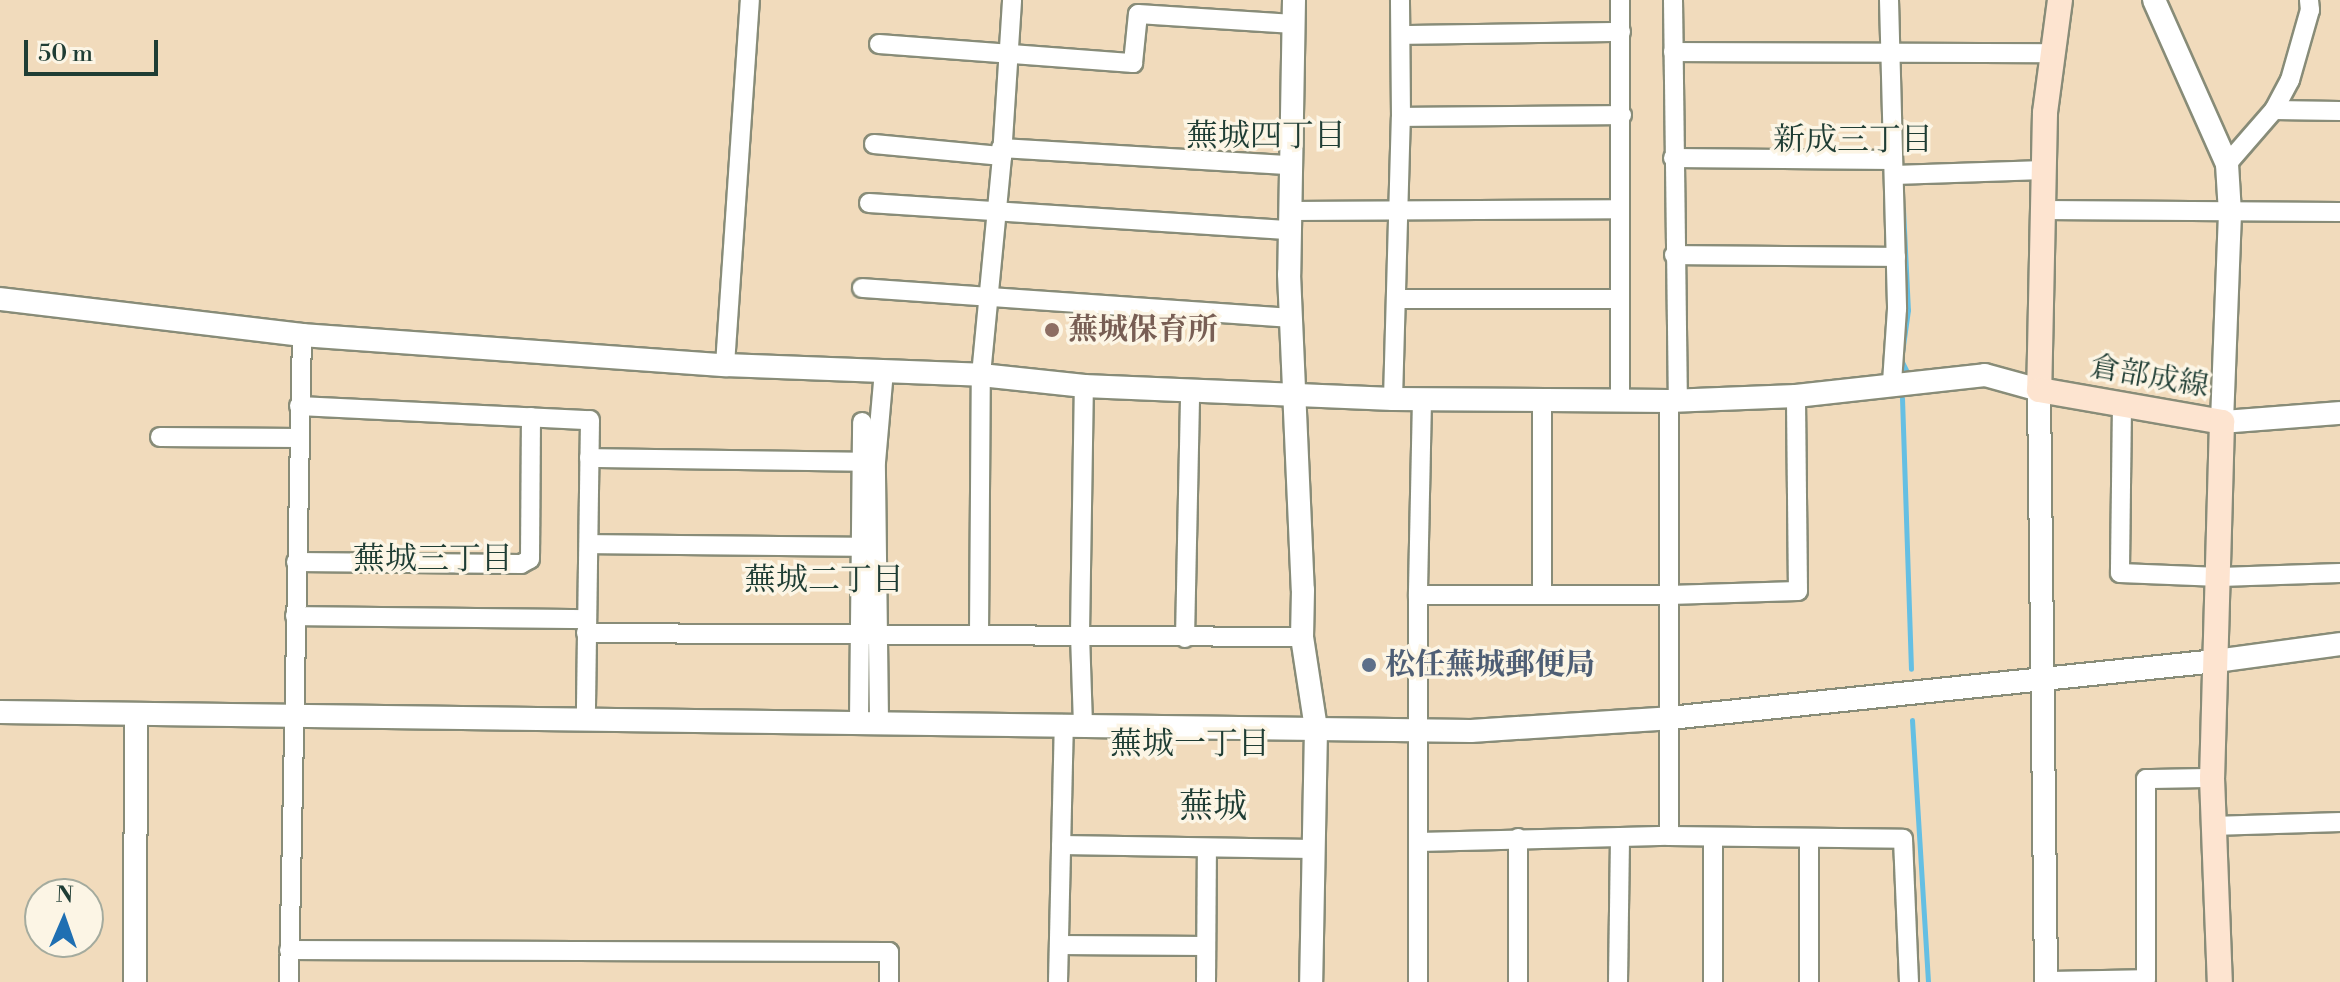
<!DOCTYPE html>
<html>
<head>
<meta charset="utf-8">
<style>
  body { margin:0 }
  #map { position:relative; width:2340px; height:982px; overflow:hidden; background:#f1dbbc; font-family:"Libre Bodoni","Noto Serif JP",serif }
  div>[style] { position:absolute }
  .stream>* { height:5px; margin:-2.5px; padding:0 2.5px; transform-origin:2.5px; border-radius:2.5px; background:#65bfe3 }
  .roads { filter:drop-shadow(2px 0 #888c78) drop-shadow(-2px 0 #888c78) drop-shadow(0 2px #888c78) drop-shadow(0 -2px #888c78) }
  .minor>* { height:18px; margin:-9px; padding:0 9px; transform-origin:9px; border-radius:9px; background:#fff }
  .tertiary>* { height:22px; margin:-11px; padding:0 11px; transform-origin:11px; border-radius:11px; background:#fff }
  .secondary>* { height:24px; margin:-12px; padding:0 12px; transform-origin:12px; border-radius:12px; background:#fde4d0 }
  .dots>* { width:22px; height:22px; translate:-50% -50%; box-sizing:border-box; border:4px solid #fcf5e5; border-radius:50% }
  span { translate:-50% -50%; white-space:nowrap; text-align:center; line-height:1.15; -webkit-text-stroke:7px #fcf5e5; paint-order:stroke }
  .education-label { font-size:30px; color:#785e54; font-weight:700 }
  .left { translate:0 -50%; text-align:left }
  .street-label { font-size:30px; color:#1f3d34 }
  .service-label { font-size:30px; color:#4e5e75; font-weight:700 }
  .neighbourhood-label { font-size:32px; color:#1f3d34 }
  .quarter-label { font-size:34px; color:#1f3d34 }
  .north { position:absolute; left:24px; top:878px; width:80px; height:80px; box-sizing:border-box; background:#fcf5e5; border:2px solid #a4ab9e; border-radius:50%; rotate:2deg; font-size:22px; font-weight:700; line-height:32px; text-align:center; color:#1f3d34 }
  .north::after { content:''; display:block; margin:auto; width:28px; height:36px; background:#1f6fb2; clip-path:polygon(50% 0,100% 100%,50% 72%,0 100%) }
  .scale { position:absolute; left:24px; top:40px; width:134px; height:36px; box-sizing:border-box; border:4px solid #1f3d34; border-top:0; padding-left:10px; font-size:24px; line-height:28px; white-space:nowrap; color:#1f3d34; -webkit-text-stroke:6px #fcf5e5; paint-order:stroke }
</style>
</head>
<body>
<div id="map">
  <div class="stream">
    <i style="left:1903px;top:209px;width:101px;rotate:87.2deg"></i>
    <i style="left:1908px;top:310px;width:50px;rotate:98deg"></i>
    <i style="left:1901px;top:360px;width:11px;rotate:63deg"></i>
    <i style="left:1902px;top:398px;width:271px;rotate:88.1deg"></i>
    <i style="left:1912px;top:720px;width:262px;rotate:86.5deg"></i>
  </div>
  <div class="roads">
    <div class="minor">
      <i style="left:1620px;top:0;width:400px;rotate:90deg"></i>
      <i style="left:1673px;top:0;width:398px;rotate:89.3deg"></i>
      <i style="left:1889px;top:0;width:309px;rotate:88.5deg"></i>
      <i style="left:1897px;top:309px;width:74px;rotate:93.9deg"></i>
      <i style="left:1401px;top:35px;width:220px;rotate:-0.8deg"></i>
      <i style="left:879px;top:44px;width:255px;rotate:4.3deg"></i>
      <i style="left:1133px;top:63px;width:49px;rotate:-84.2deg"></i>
      <i style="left:1138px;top:14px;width:156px;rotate:3.7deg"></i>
      <i style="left:1673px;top:52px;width:378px;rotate:0.2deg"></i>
      <i style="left:2274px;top:110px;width:66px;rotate:0.9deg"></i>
      <i style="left:1401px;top:117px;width:221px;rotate:-0.5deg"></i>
      <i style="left:874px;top:144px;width:129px;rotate:5.4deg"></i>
      <i style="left:1001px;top:148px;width:290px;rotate:3.4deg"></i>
      <i style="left:1673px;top:158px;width:220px;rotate:0.5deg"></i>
      <i style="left:2227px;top:164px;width:72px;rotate:-49deg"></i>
      <i style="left:2274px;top:110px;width:34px;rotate:-62deg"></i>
      <i style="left:2290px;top:80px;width:73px;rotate:-74.1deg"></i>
      <i style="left:2310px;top:10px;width:10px;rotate:-96deg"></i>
      <i style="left:1894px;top:175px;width:150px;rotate:-1.9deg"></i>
      <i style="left:869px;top:203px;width:422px;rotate:3.7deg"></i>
      <i style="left:2043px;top:210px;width:297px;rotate:0.4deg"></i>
      <i style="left:1290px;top:211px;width:329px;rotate:-0.3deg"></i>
      <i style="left:1674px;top:255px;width:222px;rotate:0.5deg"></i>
      <i style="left:862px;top:288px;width:429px;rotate:4deg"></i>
      <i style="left:1396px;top:299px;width:224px"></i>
      <i style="left:725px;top:365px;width:366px;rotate:-86.1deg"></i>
      <i style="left:1393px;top:399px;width:282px;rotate:-88.4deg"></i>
      <i style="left:1401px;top:117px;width:117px;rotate:-90.5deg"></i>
      <i style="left:1422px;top:399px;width:196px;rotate:91.2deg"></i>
      <i style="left:1418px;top:595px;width:251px"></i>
      <i style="left:1669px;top:595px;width:129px;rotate:-1.8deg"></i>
      <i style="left:1798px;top:591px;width:195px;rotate:-90.6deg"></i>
      <i style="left:1542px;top:399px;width:196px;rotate:90deg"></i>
      <i style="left:1669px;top:401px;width:435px;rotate:90deg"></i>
      <i style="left:2122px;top:404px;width:169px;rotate:90.7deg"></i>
      <i style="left:2120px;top:573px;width:100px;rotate:2.3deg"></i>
      <i style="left:2220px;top:577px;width:120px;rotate:-1.9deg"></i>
      <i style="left:299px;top:406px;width:291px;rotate:2.8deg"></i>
      <i style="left:590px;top:420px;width:299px;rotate:90.8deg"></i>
      <i style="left:160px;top:437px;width:138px;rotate:0.4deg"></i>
      <i style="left:589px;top:458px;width:281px;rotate:0.8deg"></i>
      <i style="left:589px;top:544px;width:281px;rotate:0.6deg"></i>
      <i style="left:296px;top:562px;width:225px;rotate:0.5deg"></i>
      <i style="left:521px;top:564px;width:10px;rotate:-29deg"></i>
      <i style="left:530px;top:559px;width:142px;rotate:-89.6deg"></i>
      <i style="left:1418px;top:595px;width:387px;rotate:90deg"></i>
      <i style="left:295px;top:616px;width:291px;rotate:0.6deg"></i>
      <i style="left:586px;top:633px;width:716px;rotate:0.32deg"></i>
      <i style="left:979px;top:635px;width:260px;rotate:-89.6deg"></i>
      <i style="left:981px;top:375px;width:220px;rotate:-84.5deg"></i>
      <i style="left:1002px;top:156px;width:156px;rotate:-86.3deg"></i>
      <i style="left:1185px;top:638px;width:249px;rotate:-88.8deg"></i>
      <i style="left:859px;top:721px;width:299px;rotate:-89.4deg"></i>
      <i style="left:879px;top:721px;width:259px;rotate:-90.7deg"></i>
      <i style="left:876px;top:462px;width:92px;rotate:-85deg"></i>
      <i style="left:1083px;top:725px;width:91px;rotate:-91.9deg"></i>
      <i style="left:1080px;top:634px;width:248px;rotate:-89.1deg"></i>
      <i style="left:2213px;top:826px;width:127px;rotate:-1.8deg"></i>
      <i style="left:1518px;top:838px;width:144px;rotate:90deg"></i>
      <i style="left:1713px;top:838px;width:144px;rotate:90deg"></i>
      <i style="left:1418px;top:842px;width:251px;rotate:-1.4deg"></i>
      <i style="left:1669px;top:836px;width:234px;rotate:0.7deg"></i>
      <i style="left:1903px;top:839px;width:143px;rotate:87.6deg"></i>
      <i style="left:1061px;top:845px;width:252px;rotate:0.9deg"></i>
      <i style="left:1059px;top:945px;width:147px;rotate:0.4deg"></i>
      <i style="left:289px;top:950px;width:600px;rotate:0.19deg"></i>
      <i style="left:889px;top:952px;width:30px;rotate:90deg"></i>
      <i style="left:2046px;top:981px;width:100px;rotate:-1.1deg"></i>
      <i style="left:2146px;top:979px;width:200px;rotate:-90deg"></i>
      <i style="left:2146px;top:779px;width:66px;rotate:-0.9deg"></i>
      <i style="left:289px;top:982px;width:647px;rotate:-88.85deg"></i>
      <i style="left:1058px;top:982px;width:258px;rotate:-88.7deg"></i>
      <i style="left:1206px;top:982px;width:134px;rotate:-89.6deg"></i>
      <i style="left:1618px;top:982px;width:145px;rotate:-89.2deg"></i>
      <i style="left:1809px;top:982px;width:143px;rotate:-90deg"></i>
    </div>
    <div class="tertiary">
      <i style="left:1294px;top:0;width:274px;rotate:91deg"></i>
      <i style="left:1289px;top:274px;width:316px;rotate:87.5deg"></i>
      <i style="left:1303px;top:590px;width:47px;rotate:91.2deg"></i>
      <i style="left:1302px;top:637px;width:93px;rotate:81.3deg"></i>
      <i style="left:1316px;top:729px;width:253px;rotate:91.1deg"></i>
      <i style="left:2154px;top:0;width:180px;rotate:66deg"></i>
      <i style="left:2227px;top:164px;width:49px;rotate:86.5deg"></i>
      <i style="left:2230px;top:213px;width:209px;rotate:92.2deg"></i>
      <i style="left:2222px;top:422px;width:118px;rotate:-4.4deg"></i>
      <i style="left:0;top:299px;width:304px;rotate:6.8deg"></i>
      <i style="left:302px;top:335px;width:424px;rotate:4.1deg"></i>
      <i style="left:725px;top:365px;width:256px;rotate:2.2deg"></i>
      <i style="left:981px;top:375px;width:104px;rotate:6.1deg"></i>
      <i style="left:1084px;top:386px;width:309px;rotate:2.4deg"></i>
      <i style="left:1393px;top:399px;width:276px;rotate:0.4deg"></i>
      <i style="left:1669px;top:401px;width:127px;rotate:-2.3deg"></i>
      <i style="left:1796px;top:396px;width:190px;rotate:-6.3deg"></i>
      <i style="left:1985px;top:375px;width:56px;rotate:15.5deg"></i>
      <i style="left:2039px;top:390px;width:592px;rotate:89.32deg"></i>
      <i style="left:0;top:712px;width:1471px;rotate:0.74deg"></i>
      <i style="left:1471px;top:731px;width:199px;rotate:-3.7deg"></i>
      <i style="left:1670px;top:718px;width:549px;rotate:-5.96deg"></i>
      <i style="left:2216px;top:661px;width:125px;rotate:-7.8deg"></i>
      <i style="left:135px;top:982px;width:267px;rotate:-89.8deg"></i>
    </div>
    <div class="secondary">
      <i style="left:2060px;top:0;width:114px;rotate:97.6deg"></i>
      <i style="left:2045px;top:113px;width:277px;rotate:91.2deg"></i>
      <i style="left:2039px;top:390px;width:186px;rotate:9.9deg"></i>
      <i style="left:2222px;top:422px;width:356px;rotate:91.6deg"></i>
      <i style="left:2212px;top:778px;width:204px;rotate:87.8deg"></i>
    </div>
  </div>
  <div class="dots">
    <i style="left:1052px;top:330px;background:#8d6e63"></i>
    <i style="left:1369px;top:665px;background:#5c6f8a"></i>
  </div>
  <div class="education-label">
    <span class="left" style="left:1068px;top:330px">蕪城保育所</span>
  </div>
  <div class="street-label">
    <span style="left:2149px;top:377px;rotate:10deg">倉部成線</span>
  </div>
  <div class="service-label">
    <span class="left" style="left:1385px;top:665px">松任蕪城郵便局</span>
  </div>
  <div class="neighbourhood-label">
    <span style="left:1266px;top:136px">蕪城四丁目</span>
    <span style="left:1853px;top:140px">新成三丁目</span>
    <span style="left:433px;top:559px">蕪城三丁目</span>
    <span style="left:824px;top:580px">蕪城二丁目</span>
    <span style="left:1190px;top:744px">蕪城一丁目</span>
  </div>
  <div class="quarter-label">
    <span style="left:1213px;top:808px">蕪城</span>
  </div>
  <div class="north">N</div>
  <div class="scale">50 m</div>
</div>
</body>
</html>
